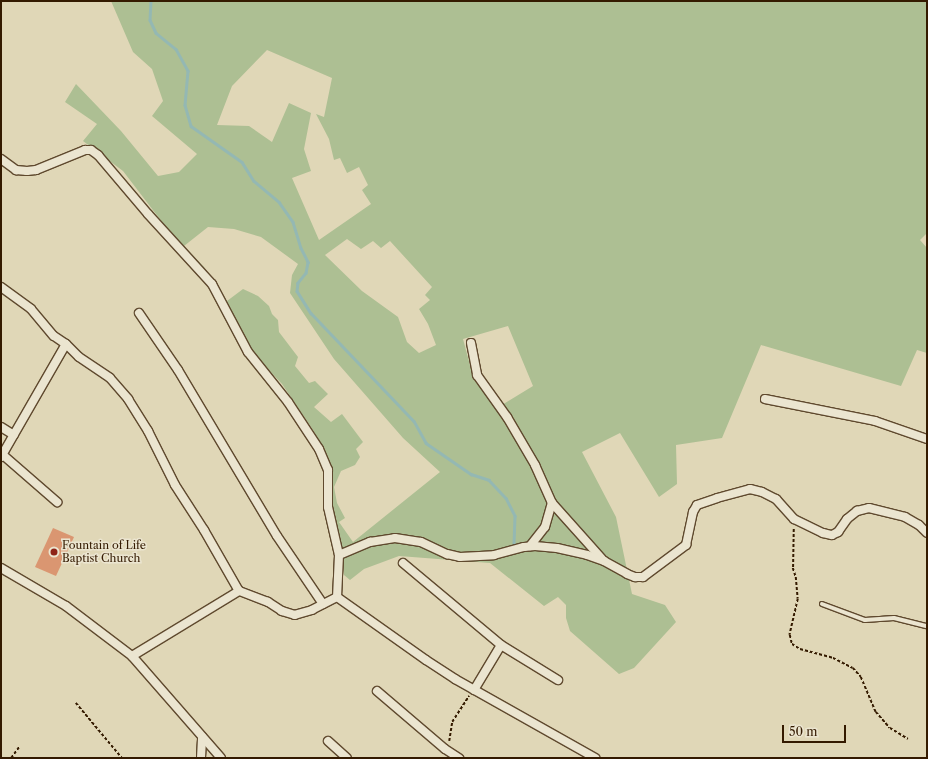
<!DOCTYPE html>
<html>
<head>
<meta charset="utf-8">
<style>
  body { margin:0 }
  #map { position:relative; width:928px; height:759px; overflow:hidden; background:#e0d7b7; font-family:"Libre Caslon Text",serif }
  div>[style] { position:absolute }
  .green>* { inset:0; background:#adbf93 }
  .stream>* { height:2.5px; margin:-1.25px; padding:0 1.25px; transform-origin:1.25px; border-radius:1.25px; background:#94b8b3 }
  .building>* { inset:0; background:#da9671 }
  .path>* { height:1.5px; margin-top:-0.75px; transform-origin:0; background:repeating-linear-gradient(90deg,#341a00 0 3px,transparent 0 5px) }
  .roads { filter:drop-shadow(1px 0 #5f492e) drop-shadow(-1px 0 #5f492e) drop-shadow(0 1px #5f492e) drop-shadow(0 -1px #5f492e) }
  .lane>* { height:4px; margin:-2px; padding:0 2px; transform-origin:2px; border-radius:2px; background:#ebe5d0 }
  .street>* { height:8px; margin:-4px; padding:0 4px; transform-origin:4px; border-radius:4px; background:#ebe5d0 }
  .dots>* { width:11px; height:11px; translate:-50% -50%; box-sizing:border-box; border:2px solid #ebe5d0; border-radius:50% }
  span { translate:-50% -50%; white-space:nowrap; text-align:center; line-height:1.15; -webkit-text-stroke:3px #ebe5d0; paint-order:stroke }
  .poi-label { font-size:11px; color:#341a00 }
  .left { translate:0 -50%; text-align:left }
  .frame { position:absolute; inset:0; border:2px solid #341a00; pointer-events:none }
  .scale { position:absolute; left:782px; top:725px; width:64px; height:18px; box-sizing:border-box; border:2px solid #341a00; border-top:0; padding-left:5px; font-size:12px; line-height:14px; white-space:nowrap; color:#341a00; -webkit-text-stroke:3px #ebe5d0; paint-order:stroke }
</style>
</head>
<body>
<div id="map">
  <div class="green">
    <i style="clip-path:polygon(evenodd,111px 1px,927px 1px,927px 233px,920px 240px,927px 248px,927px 353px,917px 350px,901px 386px,761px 345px,722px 438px,676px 445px,677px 484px,659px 497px,620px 433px,582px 452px,616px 517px,632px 594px,665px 605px,676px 622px,634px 668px,619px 674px,570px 631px,566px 618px,566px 605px,558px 597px,544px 606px,490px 563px,399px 556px,364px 569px,350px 580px,344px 575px,341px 540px,332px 505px,332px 476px,329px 459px,313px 430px,282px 384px,251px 351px,228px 308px,123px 171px,83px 141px,97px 124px,65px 102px,76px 84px,121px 131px,158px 176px,179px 172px,197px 154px,152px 116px,163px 101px,152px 69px,133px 52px,111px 1px,267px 50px,332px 78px,324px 117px,316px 114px,329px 139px,334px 160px,340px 158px,347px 173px,359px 167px,368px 185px,362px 190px,371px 204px,319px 240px,292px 178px,311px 171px,304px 149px,311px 113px,289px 103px,272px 142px,249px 126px,217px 125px,232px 86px,267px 50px,111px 1px,208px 227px,234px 229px,261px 237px,298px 264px,292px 275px,290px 293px,334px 359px,403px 438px,440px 472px,353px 542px,339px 522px,345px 518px,337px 503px,334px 487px,341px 471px,355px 465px,360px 457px,356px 449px,363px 442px,342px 414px,331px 422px,314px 407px,328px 394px,315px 381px,309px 383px,295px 366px,298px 357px,279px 332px,278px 320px,272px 314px,269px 306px,258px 296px,243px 289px,227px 301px,204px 267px,184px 246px,208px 227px,111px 1px,347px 239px,361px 249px,373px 241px,381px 248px,390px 241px,432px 287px,425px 295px,430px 300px,419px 309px,428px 324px,436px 345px,419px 353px,407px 342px,398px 317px,362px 291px,325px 255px,347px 239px,111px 1px,508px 326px,533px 386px,497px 408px,474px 380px,463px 339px,508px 326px)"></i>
  </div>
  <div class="stream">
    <i style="left:151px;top:1px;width:19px;rotate:93deg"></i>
    <i style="left:150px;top:20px;width:14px;rotate:65deg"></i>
    <i style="left:156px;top:33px;width:26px;rotate:39deg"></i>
    <i style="left:176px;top:49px;width:25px;rotate:61deg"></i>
    <i style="left:188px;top:71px;width:34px;rotate:95deg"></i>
    <i style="left:185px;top:105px;width:22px;rotate:74deg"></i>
    <i style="left:191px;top:126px;width:62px;rotate:35.2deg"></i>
    <i style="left:242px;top:162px;width:22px;rotate:58deg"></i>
    <i style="left:254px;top:181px;width:33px;rotate:40deg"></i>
    <i style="left:279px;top:202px;width:24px;rotate:55deg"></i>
    <i style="left:293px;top:222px;width:27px;rotate:73deg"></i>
    <i style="left:301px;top:248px;width:16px;rotate:63deg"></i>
    <i style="left:308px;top:262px;width:11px;rotate:100deg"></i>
    <i style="left:306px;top:273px;width:13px;rotate:129deg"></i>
    <i style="left:298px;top:283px;width:8px;rotate:97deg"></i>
    <i style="left:297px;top:291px;width:26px;rotate:58deg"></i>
    <i style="left:311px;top:313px;width:149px;rotate:46.4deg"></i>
    <i style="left:414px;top:421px;width:25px;rotate:61deg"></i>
    <i style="left:426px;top:443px;width:55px;rotate:34.6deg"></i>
    <i style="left:471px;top:474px;width:19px;rotate:18deg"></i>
    <i style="left:489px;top:480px;width:25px;rotate:47deg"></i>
    <i style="left:506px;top:498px;width:20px;rotate:63deg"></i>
    <i style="left:515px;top:516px;width:27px;rotate:92deg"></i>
  </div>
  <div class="building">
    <i style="clip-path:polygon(53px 528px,74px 537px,56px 576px,35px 567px)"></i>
  </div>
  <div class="path">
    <i style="left:794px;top:529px;width:39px;rotate:91deg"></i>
    <i style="left:793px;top:568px;width:9px;rotate:72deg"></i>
    <i style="left:796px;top:577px;width:22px;rotate:85deg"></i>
    <i style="left:798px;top:599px;width:37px;rotate:103deg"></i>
    <i style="left:790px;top:635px;width:9px;rotate:77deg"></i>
    <i style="left:792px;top:644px;width:9px;rotate:32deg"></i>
    <i style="left:800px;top:649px;width:34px;rotate:15deg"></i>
    <i style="left:833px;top:658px;width:22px;rotate:27deg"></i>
    <i style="left:853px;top:668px;width:12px;rotate:48deg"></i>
    <i style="left:861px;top:677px;width:38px;rotate:67deg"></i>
    <i style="left:876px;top:712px;width:21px;rotate:49deg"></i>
    <i style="left:890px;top:728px;width:21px;rotate:31deg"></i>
    <i style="left:76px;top:703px;width:72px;rotate:50.1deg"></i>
    <i style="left:449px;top:741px;width:19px;rotate:-81deg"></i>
    <i style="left:452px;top:722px;width:31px;rotate:-57deg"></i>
    <i style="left:11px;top:758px;width:14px;rotate:-54deg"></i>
  </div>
  <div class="roads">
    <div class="lane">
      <i style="left:822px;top:604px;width:46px;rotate:20.4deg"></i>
      <i style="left:865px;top:620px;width:29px;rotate:-4deg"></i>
      <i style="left:894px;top:618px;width:34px;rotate:14deg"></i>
    </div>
    <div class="street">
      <i style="left:1px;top:159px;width:19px;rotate:36deg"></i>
      <i style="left:16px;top:170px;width:11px;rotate:5deg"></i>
      <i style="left:27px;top:171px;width:9px;rotate:-6deg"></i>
      <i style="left:36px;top:170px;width:53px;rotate:-22.2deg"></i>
      <i style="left:85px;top:150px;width:6px"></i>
      <i style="left:91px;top:150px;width:9px;rotate:36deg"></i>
      <i style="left:98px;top:155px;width:77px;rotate:49.7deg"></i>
      <i style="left:148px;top:214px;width:95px;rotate:47.6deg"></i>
      <i style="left:212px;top:284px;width:77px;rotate:62.1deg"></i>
      <i style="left:248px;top:352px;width:64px;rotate:51.3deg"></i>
      <i style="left:288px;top:402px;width:56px;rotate:56.6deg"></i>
      <i style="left:319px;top:449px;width:23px;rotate:67deg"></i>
      <i style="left:328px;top:470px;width:37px;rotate:90deg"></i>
      <i style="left:328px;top:507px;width:49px;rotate:77.1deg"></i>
      <i style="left:339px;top:555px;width:42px;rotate:92.7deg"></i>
      <i style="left:337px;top:597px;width:28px;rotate:153deg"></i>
      <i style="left:312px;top:610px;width:18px;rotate:164deg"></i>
      <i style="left:295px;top:615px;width:14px;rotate:-163deg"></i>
      <i style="left:282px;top:611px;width:17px;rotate:-147deg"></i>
      <i style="left:268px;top:602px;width:31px;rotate:-159deg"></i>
      <i style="left:239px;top:591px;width:125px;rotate:148.7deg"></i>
      <i style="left:1px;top:287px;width:37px;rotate:36deg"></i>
      <i style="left:31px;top:309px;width:35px;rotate:50deg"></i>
      <i style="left:54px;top:336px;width:14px;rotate:34deg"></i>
      <i style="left:66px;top:344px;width:18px;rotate:45deg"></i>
      <i style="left:79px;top:357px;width:37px;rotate:34deg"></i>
      <i style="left:110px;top:378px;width:28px;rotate:49deg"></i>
      <i style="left:128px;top:399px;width:38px;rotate:58deg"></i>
      <i style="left:148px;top:431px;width:60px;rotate:63.4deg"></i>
      <i style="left:175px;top:485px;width:54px;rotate:57.2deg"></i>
      <i style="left:204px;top:530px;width:70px;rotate:60.2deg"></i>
      <i style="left:139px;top:313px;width:69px;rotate:55.6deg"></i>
      <i style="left:178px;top:370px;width:193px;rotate:59.2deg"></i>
      <i style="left:277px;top:536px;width:82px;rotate:55.9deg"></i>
      <i style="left:471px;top:343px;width:33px;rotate:79deg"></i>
      <i style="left:477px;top:375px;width:52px;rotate:54.5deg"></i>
      <i style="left:507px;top:417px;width:56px;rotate:59.7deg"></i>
      <i style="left:535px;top:465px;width:42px;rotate:65.9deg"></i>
      <i style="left:552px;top:503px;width:75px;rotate:48.2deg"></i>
      <i style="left:765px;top:399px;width:112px;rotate:11.3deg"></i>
      <i style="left:875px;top:421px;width:55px;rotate:19.1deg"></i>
      <i style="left:1px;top:427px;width:15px;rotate:32deg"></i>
      <i style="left:3px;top:455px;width:72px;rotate:41deg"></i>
      <i style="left:1px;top:457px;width:130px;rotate:-60.1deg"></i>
      <i style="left:530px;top:546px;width:24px;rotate:-52deg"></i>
      <i style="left:545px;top:527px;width:25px;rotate:-74deg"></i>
      <i style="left:339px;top:555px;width:34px;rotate:-23deg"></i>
      <i style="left:370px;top:542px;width:25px;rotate:-9deg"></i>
      <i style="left:395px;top:538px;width:26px;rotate:9deg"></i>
      <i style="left:421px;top:542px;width:29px;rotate:25deg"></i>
      <i style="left:447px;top:554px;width:13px;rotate:13deg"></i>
      <i style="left:460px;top:557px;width:34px;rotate:-3deg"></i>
      <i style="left:494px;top:555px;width:31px;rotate:-15deg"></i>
      <i style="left:524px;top:547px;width:11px;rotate:-5deg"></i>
      <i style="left:535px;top:546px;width:22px;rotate:5deg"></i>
      <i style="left:557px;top:548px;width:31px;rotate:13deg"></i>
      <i style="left:587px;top:555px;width:18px;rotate:19deg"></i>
      <i style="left:604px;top:561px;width:26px;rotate:29deg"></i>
      <i style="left:627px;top:574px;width:9px;rotate:21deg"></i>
      <i style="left:635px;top:577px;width:8px"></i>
      <i style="left:643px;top:577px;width:54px;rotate:-36.7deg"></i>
      <i style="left:686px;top:545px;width:34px;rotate:-78deg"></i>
      <i style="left:693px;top:512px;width:8px;rotate:-60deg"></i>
      <i style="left:697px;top:505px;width:21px;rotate:-19deg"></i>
      <i style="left:717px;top:498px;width:34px;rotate:-15deg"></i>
      <i style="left:750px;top:489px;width:12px;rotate:14deg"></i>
      <i style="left:762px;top:492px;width:16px;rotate:27deg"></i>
      <i style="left:776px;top:499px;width:27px;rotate:48deg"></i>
      <i style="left:794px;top:519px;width:32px;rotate:26deg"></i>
      <i style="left:823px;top:533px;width:9px;rotate:13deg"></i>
      <i style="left:832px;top:535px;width:7px;rotate:-27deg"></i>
      <i style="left:838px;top:532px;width:16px;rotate:-55deg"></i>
      <i style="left:847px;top:519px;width:13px;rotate:-39deg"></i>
      <i style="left:857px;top:511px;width:12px;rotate:-14deg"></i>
      <i style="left:869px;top:508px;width:37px;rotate:14deg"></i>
      <i style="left:905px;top:517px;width:16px;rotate:30deg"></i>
      <i style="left:919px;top:525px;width:11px;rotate:45deg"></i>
      <i style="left:403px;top:563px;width:128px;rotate:39.9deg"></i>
      <i style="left:501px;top:645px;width:67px;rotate:31.6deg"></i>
      <i style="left:1px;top:568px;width:75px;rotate:30.3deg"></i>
      <i style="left:66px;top:606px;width:83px;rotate:37.1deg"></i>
      <i style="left:132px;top:656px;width:135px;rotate:48.9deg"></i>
      <i style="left:337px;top:597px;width:109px;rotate:35.3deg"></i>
      <i style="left:426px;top:660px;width:35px;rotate:33deg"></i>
      <i style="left:455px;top:679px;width:161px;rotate:29.4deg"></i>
      <i style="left:474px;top:690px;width:52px;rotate:-59deg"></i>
      <i style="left:377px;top:691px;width:89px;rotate:40.5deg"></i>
      <i style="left:445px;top:749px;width:17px;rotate:33deg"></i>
      <i style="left:328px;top:741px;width:25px;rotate:42deg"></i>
      <i style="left:201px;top:758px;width:21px;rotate:-87deg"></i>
    </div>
  </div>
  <div class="dots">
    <i style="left:54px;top:552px;background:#8f2418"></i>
  </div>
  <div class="poi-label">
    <span class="left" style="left:62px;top:552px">Fountain of Life<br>Baptist Church</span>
  </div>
  <div class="frame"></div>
  <div class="scale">50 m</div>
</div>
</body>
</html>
